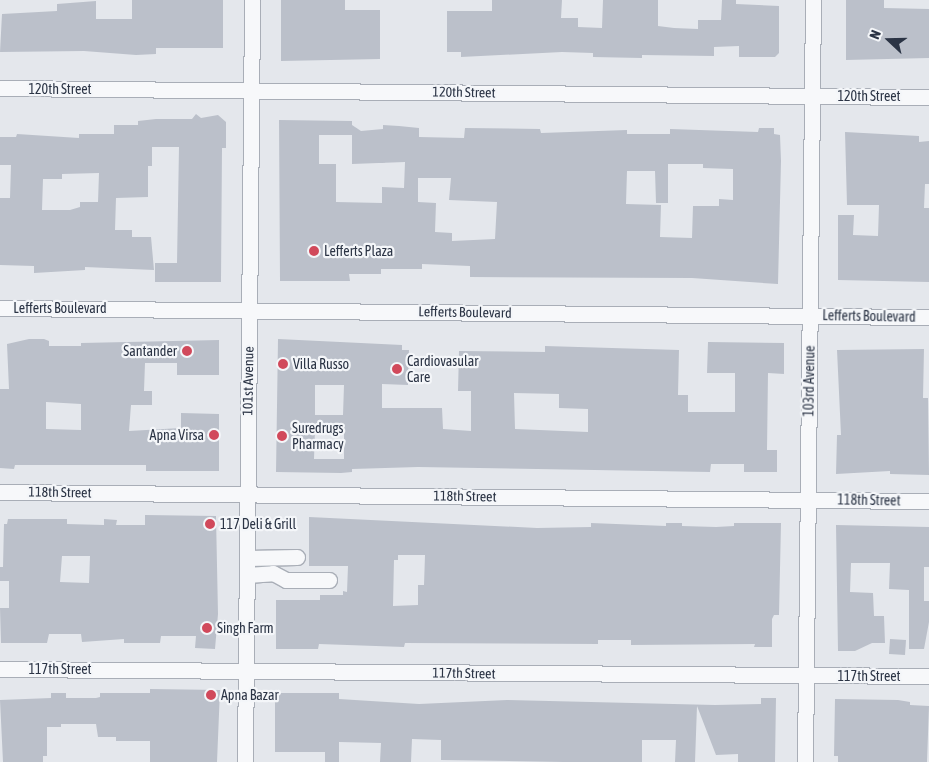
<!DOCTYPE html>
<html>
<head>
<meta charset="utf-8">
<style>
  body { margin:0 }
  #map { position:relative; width:929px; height:762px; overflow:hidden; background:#e4e7ec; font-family:"Asap Condensed",sans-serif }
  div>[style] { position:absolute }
  .building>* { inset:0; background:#bbc0ca }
  .roads { filter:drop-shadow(1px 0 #a9aeb7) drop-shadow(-1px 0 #a9aeb7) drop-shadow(0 1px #a9aeb7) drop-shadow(0 -1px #a9aeb7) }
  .minor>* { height:15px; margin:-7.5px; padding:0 7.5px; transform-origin:7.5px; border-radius:7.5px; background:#f7f8fa }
  .dots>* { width:14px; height:14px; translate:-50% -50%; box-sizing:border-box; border:2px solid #f4f6f9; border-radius:50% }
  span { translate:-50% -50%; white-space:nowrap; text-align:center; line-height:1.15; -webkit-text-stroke:4.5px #f4f6f9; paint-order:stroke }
  .street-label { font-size:14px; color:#2b3445 }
  .poi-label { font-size:14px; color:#2b3445 }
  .left { translate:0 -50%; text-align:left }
  .right { translate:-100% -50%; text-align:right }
  .north { position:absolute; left:864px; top:15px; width:50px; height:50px; -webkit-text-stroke:4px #f4f6f9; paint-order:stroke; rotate:291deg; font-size:14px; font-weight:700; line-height:20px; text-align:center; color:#2b3445 }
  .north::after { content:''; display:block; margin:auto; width:18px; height:22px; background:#2b3445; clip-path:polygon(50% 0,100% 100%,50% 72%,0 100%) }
</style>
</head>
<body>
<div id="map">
  <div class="building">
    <i style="clip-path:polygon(132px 0,223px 0,223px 48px,156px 48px,156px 54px,136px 55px,84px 51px,0 52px,2px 14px,57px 11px,57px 4px,96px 1px,96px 19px,132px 19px)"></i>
    <i style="clip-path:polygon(281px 0,345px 0,345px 10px,380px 10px,380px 59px,281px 61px)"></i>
    <i style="clip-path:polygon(492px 0,562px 0,561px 18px,578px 18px,578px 27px,602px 28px,603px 0,658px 0,658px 26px,674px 28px,698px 29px,698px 20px,721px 20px,722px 0,736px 0,736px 4px,779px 6px,779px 53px,775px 57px,739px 57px,739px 46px,714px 47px,714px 56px,642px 55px,642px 58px,593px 57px,593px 53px,562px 52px,461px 57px,461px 52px,447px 52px,447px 11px,492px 11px)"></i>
    <i style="clip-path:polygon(846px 0,884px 0,884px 8px,929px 9px,929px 58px,846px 60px)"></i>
    <i style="clip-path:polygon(evenodd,196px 114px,201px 118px,218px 115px,226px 122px,226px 148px,222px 148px,221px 282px,155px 282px,155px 263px,177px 263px,179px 147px,152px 147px,152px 166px,148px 166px,148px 197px,116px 198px,115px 230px,132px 230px,132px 237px,151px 237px,154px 270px,85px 267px,85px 270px,34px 273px,34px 266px,0 265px,0 198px,10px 198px,11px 165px,0 165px,0 137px,16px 137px,17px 134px,79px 138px,79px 134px,114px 134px,114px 125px,138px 125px,138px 121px,156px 119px,192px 119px,196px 114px,99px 173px,98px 202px,80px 202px,80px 207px,70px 210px,42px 210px,43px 179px,62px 179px,62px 174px,99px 173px)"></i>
    <i style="clip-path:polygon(evenodd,279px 120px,352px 121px,352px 125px,361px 131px,383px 129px,383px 125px,399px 126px,419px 128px,419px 137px,464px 138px,465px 128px,540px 129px,541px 133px,627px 130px,627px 134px,670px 134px,670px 129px,758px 132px,759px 128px,774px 128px,774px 134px,780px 135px,781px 161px,778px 284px,692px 278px,470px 277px,470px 266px,422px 264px,422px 269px,381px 269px,381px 274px,349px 274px,350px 281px,280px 281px,279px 120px,319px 135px,352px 135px,352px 164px,405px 162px,404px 188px,382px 187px,382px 203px,336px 202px,336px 164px,319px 164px,319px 135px,279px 120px,668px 164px,703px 164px,703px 168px,733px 169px,733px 200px,719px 199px,719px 206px,693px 206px,692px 238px,660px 237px,661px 205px,626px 204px,627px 171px,655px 171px,656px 203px,668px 203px,668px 164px,279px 120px,418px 178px,451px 178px,449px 200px,497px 202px,495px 239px,452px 241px,452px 233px,435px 232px,436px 203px,418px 202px,418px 178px)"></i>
    <i style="clip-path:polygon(845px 132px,919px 136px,919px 142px,929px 141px,929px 184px,925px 184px,924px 208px,929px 208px,929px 282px,838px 280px,838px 215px,854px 215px,853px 235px,878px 236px,879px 205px,847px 205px)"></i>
    <i style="clip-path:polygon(evenodd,29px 339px,44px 339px,49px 341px,49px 346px,81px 346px,81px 343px,219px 340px,219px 375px,177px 375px,177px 363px,145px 363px,144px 391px,152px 391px,152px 405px,131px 405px,129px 431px,181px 428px,181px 413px,219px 414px,219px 471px,146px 471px,146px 465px,15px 465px,14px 469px,0 468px,0 389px,9px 389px,7px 344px,29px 339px,46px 402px,81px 404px,81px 430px,46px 429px,46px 402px)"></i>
    <i style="clip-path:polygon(evenodd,278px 339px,402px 345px,402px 350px,409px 350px,408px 385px,382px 384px,382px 408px,442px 408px,443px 429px,471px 431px,471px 391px,458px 391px,459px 351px,545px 352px,545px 346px,679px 350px,678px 395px,688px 395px,688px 412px,735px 412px,735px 373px,707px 373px,708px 342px,784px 343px,784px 374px,768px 373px,767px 450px,777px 450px,777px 472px,744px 472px,744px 464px,711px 464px,710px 472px,418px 467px,352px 469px,352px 472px,341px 473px,276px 472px,278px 339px,315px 385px,344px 385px,343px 415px,315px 415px,315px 385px,278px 339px,514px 393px,559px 394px,559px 408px,588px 409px,588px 432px,515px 429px,514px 393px,278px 339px,315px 428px,344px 428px,344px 459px,314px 459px,315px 428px)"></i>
    <i style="clip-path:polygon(924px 349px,923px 398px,928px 398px,929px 475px,890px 474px,890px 471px,836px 474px,837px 435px,841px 435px,837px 350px)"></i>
    <i style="clip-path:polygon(evenodd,145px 515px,216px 516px,218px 614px,215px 649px,195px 648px,196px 636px,161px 636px,160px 643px,124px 643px,124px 639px,82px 642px,81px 634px,49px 634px,47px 643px,1px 643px,0 608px,9px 608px,9px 581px,0 581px,0 567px,3px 567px,4px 524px,7px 524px,8px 519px,67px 519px,67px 524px,104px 525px,104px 519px,117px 520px,116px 525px,145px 525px,145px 515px,62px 556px,90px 556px,89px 583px,60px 582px,62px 556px)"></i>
    <i style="clip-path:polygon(evenodd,309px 517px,537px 528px,591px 527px,591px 523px,666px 526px,666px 523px,682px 523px,682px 526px,716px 527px,734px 526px,734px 523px,781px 523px,779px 615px,774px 615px,772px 619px,772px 647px,754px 647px,755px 644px,631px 645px,631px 640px,598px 640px,598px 644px,405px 643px,404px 647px,319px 644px,318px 649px,276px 649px,276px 600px,320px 600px,320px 595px,343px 595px,343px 591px,347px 592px,348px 566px,309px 566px,309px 517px,398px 555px,425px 555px,424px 585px,418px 585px,418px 605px,393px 606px,394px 560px,398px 560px,398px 555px)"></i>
    <i style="clip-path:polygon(836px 525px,929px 527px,929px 567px,924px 567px,924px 601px,929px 601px,929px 622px,924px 649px,909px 649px,909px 590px,889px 589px,890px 563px,851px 563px,850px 592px,873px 593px,874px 616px,884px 616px,885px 643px,872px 643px,855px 651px,838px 651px)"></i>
    <i style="clip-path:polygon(890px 639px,906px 640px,905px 655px,889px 654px)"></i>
    <i style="clip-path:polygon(150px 689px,220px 690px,217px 762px,150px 762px,150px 741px,116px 741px,116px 737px,98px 737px,96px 724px,61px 724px,61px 727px,47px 727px,47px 756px,43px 756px,43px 762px,3px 762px,0 700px,51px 698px,51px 693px,66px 693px,66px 698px,96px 698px,100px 697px,100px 693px,150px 693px)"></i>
    <i style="clip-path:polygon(275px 693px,339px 693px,339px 699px,419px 704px,507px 700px,715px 705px,761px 704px,761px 698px,776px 698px,775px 762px,738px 762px,738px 754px,716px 755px,697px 706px,695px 762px,675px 762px,676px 740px,642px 740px,642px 762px,564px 762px,441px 760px,441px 740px,412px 739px,411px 762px,380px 762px,381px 743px,339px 742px,339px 762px,325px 762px,325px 752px,275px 752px)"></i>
    <i style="clip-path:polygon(835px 699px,898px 700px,910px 702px,910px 705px,929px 706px,927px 762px,838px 762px,838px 756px,834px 756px)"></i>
  </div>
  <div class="roads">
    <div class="minor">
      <i style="left:0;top:88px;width:929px;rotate:0.56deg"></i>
      <i style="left:0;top:308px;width:929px;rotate:0.56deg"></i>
      <i style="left:0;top:492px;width:929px;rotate:0.56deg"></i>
      <i style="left:247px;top:558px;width:50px;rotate:-1.1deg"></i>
      <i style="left:247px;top:575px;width:26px;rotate:-4deg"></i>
      <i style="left:273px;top:573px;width:15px;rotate:28deg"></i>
      <i style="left:286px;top:580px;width:43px"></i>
      <i style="left:0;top:669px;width:929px;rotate:0.43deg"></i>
      <i style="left:245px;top:762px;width:762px;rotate:-89.47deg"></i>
      <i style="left:805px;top:762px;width:762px;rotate:-89.4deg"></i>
    </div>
  </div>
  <div class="dots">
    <i style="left:314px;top:251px;background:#d1495b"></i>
    <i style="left:187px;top:351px;background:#d1495b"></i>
    <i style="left:283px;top:364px;background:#d1495b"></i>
    <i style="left:397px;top:369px;background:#d1495b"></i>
    <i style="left:214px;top:435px;background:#d1495b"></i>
    <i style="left:282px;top:436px;background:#d1495b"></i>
    <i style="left:210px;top:524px;background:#d1495b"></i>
    <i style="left:207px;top:628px;background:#d1495b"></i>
    <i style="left:211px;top:695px;background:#d1495b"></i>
  </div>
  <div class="street-label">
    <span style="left:60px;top:89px">120th Street</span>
    <span style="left:464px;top:92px;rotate:1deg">120th Street</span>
    <span style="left:869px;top:96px">120th Street</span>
    <span style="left:60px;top:308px">Lefferts Boulevard</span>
    <span style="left:465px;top:312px;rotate:1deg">Lefferts Boulevard</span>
    <span style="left:869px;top:316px;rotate:1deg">Lefferts Boulevard</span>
    <span style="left:248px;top:381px;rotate:-89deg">101st Avenue</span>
    <span style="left:809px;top:381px;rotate:-89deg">103rd Avenue</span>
    <span style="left:60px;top:492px;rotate:1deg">118th Street</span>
    <span style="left:465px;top:496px;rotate:1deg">118th Street</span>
    <span style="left:869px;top:500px;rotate:1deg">118th Street</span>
    <span style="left:60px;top:669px">117th Street</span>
    <span style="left:464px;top:673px;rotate:1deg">117th Street</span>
    <span style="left:869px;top:676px">117th Street</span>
  </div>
  <div class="poi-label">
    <span class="left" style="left:324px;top:251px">Lefferts Plaza</span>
    <span class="right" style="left:177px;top:351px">Santander</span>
    <span class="left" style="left:407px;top:369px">Cardiovasular<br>Care</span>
    <span class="left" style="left:293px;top:364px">Villa Russo</span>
    <span class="left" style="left:292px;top:436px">Suredrugs<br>Pharmacy</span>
    <span class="right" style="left:204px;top:435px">Apna Virsa</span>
    <span class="left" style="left:220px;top:524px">117 Deli &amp; Grill</span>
    <span class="left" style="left:217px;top:628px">Singh Farm</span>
    <span class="left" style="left:221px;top:695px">Apna Bazar</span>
  </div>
  <div class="north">N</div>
</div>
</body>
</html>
